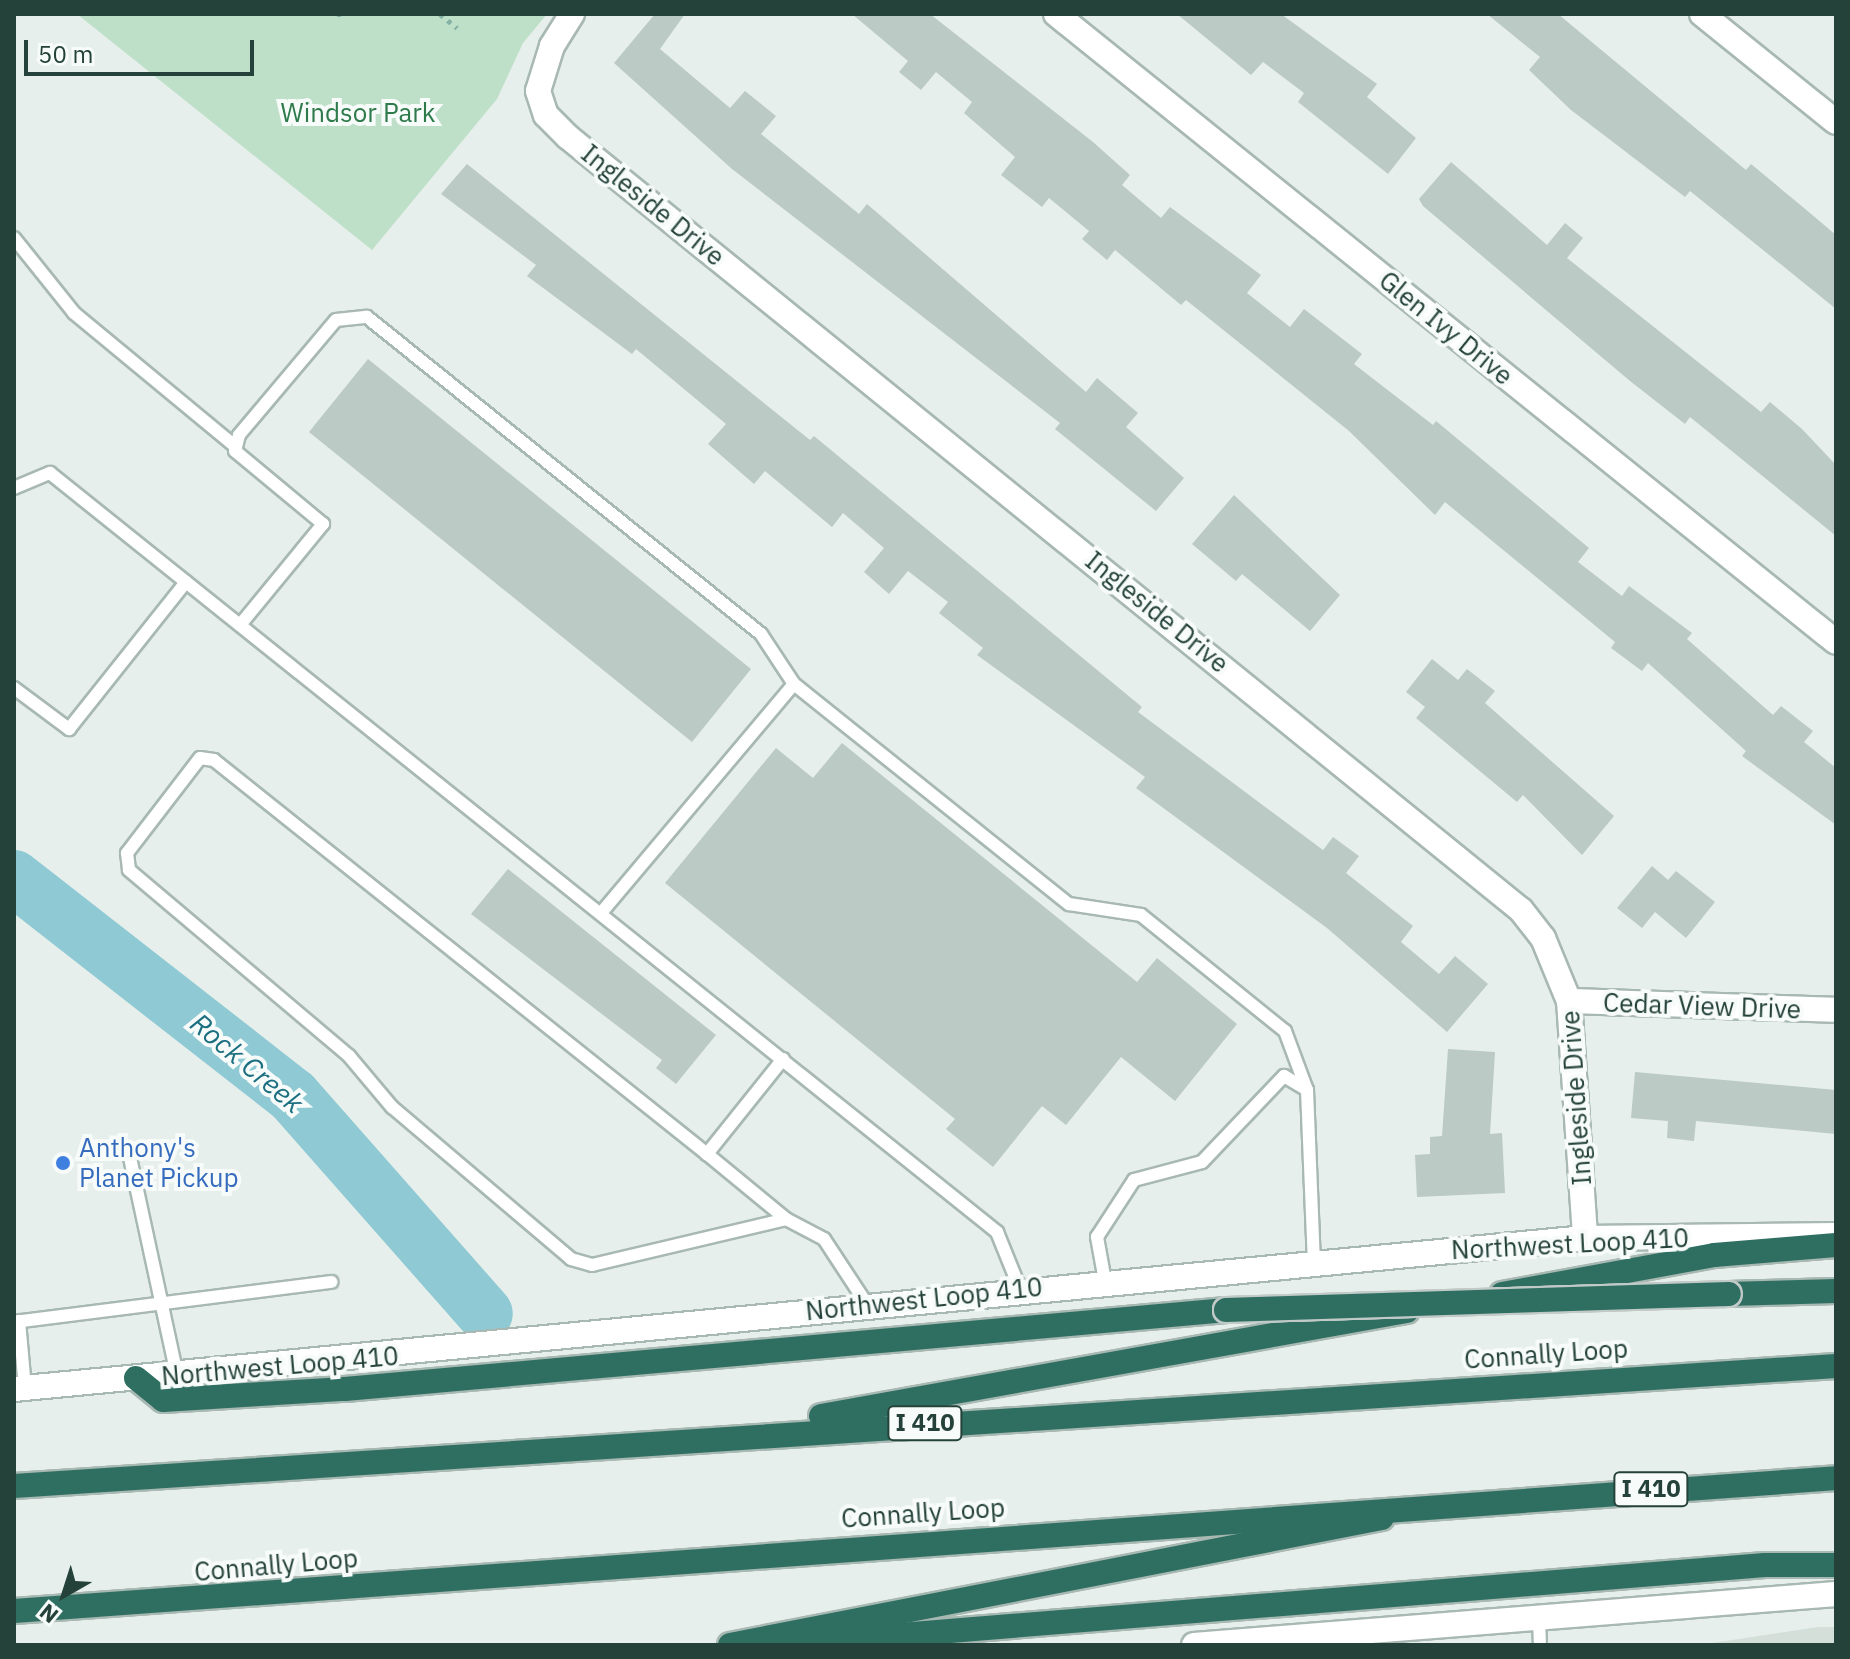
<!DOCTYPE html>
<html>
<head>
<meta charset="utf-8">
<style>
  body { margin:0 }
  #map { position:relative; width:1850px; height:1659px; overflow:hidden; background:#e6efeb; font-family:"IBM Plex Sans",sans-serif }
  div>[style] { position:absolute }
  .built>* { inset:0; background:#d4dfda }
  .green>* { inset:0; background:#bfe0c8 }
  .river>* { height:56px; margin:-28px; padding:0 28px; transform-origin:28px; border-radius:28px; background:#8ec9d4 }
  .building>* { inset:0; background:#bbcac4 }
  .path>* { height:5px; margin-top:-2.5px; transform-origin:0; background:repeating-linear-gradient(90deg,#86b3a5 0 4px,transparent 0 10px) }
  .roads { filter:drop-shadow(2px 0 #a8b8b2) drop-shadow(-2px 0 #a8b8b2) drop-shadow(0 2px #a8b8b2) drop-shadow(0 -2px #a8b8b2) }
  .lane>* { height:12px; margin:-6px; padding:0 6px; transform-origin:6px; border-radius:6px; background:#fff }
  .street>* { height:24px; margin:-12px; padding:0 12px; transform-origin:12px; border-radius:12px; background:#fff }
  .secondary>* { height:24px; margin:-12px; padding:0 12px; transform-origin:12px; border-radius:12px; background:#fff }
  .highway>* { height:24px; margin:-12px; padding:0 12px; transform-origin:12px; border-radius:12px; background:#2f6f62 }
  .bridges { filter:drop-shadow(2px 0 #c2cac8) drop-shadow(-2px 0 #c2cac8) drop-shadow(0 2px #c2cac8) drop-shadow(0 -2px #c2cac8) }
  .highway-bridge>* { height:24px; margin:-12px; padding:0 12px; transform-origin:12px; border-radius:12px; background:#2f6f62 }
  .dots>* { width:22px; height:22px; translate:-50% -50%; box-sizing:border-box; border:4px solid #f7fbf9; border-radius:50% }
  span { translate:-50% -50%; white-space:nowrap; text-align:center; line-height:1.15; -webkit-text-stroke:8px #f7fbf9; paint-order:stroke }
  .shield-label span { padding:2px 6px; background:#f7fbf9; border:2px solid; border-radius:6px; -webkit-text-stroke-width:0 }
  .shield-label { font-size:24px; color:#24423a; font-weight:700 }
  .park-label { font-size:26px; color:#2d7a4b }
  .street-label { font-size:26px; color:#24423a }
  .shop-label { font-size:26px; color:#366cbe }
  .left { translate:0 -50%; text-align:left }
  .water-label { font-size:28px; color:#1c6f80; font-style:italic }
  .frame { position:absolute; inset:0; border:16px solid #24423a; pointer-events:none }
  .north { position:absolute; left:24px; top:1555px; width:80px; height:80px; -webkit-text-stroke:6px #f7fbf9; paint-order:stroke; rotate:219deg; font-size:22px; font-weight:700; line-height:32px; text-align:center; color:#24423a }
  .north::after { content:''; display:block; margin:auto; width:28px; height:36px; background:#24423a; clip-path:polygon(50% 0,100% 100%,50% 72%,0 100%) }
  .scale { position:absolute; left:24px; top:40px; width:230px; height:36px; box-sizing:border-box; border:4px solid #24423a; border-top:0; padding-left:10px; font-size:24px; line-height:28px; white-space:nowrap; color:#24423a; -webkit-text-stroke:6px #f7fbf9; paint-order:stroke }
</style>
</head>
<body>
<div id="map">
  <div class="built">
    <i style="clip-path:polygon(1818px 1627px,1836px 1627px,1836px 1645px,1699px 1645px)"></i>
  </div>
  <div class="green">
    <i style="clip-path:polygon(77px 14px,547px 14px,523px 43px,497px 99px,372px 250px)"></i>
  </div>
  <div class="river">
    <i style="left:14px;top:878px;width:354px;rotate:38deg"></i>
    <i style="left:293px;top:1096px;width:290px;rotate:48.6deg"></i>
  </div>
  <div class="building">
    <i style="clip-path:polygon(655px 14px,685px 14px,660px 49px,730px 108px,745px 91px,776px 116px,761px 134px,859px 214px,867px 204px,1086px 392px,1097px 378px,1138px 413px,1126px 427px,1184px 478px,1156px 511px,1055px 429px,1060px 423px,732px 169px,614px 63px)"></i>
    <i style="clip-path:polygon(852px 14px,930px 14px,1093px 142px,1130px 175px,1122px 185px,1161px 218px,1170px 207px,1261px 275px,1247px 293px,1290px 327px,1304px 309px,1362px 354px,1354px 364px,1433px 425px,1436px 421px,1589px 548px,1578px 562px,1622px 596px,1629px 586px,1692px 633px,1687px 639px,1773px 715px,1781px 706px,1813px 731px,1804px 742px,1836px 768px,1836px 825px,1742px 756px,1746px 751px,1648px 663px,1642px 671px,1611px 648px,1615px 642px,1445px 502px,1435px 515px,1349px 431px,1186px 300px,1181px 305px,1115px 250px,1107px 260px,1082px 239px,1089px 231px,1049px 198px,1042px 207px,1001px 175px,1015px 157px,964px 113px,972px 102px,936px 72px,921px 90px,899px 72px,908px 61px)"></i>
    <i style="clip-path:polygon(1177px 14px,1281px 14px,1377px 84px,1367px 97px,1416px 138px,1388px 174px,1298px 102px,1304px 93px,1263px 62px,1251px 75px)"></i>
    <i style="clip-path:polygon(1487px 14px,1558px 14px,1746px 170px,1751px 164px,1804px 208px,1836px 235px,1836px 309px,1690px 191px,1685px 197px,1571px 110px,1529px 70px,1540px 57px)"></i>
    <i style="clip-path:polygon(1451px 162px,1547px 245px,1565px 223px,1583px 238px,1567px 258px,1761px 412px,1770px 402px,1802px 429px,1836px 465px,1836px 536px,1690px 417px,1685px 424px,1630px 381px,1423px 206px,1419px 199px)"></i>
    <i style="clip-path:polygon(467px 164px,810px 440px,814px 436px,1142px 707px,1138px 712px,1323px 850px,1333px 837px,1359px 856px,1346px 873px,1413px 926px,1401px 942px,1439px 974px,1455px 956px,1488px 984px,1447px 1032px,1327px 928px,1136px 788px,1145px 777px,977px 655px,983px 648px,939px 613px,948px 602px,908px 571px,889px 594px,864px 572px,884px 548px,843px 513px,832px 527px,765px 471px,754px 484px,708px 444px,726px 424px,636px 349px,632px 354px,527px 276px,536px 265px,441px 194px)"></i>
    <i style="clip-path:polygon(368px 359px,751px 669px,692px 742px,309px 432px)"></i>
    <i style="clip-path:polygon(1234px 495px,1340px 595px,1310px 631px,1242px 574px,1236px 581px,1192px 544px)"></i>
    <i style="clip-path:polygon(1432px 659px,1458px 680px,1467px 669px,1495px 691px,1485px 703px,1614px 816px,1582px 855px,1523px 795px,1517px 802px,1416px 718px,1425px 707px,1406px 692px)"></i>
    <i style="clip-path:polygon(842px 743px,1137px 982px,1157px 958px,1237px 1024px,1175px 1101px,1121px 1057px,1066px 1125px,1042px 1106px,993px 1167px,946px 1129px,955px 1119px,665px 883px,776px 748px,813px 778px)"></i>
    <i style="clip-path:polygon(1652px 866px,1668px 880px,1676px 871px,1715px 902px,1686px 938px,1655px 912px,1642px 928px,1617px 908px)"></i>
    <i style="clip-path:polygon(508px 869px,716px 1035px,676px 1084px,656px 1068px,662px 1060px,471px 914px)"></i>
    <i style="clip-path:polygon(1448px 1049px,1495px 1052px,1490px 1134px,1502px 1133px,1505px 1193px,1417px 1197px,1415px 1155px,1430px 1154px,1430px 1137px,1442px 1136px)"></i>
    <i style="clip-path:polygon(1635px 1072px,1836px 1090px,1836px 1134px,1696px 1121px,1694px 1141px,1667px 1138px,1668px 1121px,1631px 1118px)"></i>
  </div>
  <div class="path">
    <i style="left:337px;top:14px;width:9px"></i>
    <i style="left:440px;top:14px;width:22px;rotate:39deg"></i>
  </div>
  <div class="roads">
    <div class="lane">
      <i style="left:14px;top:238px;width:96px;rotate:51.3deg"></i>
      <i style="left:74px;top:313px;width:210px;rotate:39.6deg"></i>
      <i style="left:14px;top:488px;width:39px;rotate:-23deg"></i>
      <i style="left:50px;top:473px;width:1214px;rotate:38.71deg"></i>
      <i style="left:997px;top:1232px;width:61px;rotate:68deg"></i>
      <i style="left:240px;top:625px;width:131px;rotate:-50.6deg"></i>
      <i style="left:323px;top:524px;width:114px;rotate:-140.3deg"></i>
      <i style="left:235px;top:451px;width:16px;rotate:-76deg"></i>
      <i style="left:239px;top:435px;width:150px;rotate:-49.9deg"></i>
      <i style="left:336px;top:320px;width:31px;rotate:-6deg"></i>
      <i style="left:367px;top:317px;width:506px;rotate:38.82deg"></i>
      <i style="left:761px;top:634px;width:60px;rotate:56.6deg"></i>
      <i style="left:14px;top:688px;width:69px;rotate:36.7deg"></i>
      <i style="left:69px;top:729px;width:188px;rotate:-51.5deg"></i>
      <i style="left:601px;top:913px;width:299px;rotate:-49.9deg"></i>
      <i style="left:794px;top:684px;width:352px;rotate:38.7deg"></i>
      <i style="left:1069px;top:904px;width:73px;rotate:8.7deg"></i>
      <i style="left:1141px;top:915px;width:185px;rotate:38.9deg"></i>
      <i style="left:1285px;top:1031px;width:63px;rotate:69.6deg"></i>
      <i style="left:783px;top:1059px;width:122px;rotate:128.7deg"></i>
      <i style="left:707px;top:1154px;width:631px;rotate:-141.37deg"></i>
      <i style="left:214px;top:760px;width:14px;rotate:-172deg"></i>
      <i style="left:200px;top:758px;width:120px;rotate:127.5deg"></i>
      <i style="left:127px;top:853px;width:17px;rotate:83deg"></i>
      <i style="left:129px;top:870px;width:288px;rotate:40.2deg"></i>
      <i style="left:349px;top:1056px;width:67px;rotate:49.9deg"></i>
      <i style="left:392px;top:1107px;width:235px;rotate:40.3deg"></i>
      <i style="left:571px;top:1259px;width:22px;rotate:16deg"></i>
      <i style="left:592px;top:1265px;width:199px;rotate:-13.3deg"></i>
      <i style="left:786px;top:1219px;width:43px;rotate:27.8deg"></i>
      <i style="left:824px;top:1239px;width:80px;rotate:56.7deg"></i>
      <i style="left:129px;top:1153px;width:227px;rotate:77.8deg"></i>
      <i style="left:707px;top:1154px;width:102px;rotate:39.4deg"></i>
      <i style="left:1105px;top:1281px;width:45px;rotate:-100.3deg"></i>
      <i style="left:1097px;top:1237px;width:68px;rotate:-57deg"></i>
      <i style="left:1134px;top:1180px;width:70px;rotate:-14.8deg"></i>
      <i style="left:1202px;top:1162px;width:119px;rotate:-46.4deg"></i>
      <i style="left:1284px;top:1076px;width:27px;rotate:31deg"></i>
      <i style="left:1307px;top:1090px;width:174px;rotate:87.7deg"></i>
      <i style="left:19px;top:1321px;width:67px;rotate:84.9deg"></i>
      <i style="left:14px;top:1322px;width:320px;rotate:-7.2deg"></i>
      <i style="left:1539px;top:1618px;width:27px;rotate:88deg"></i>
    </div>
    <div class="street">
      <i style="left:572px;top:14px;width:38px;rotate:122deg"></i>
      <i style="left:552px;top:46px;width:47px;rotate:107.3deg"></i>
      <i style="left:538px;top:91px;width:25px;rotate:72deg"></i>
      <i style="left:546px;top:115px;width:31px;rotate:45deg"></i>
      <i style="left:568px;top:137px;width:1227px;rotate:39.05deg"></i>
      <i style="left:1521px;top:910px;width:36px;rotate:52deg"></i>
      <i style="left:1543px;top:938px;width:68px;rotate:67.6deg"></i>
      <i style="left:1569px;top:1001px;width:238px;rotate:86.1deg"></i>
      <i style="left:1056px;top:14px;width:1001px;rotate:38.84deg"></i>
      <i style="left:1702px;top:14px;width:172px;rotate:38.9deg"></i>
      <i style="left:1569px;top:1001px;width:267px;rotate:1.9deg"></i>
    </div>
    <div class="secondary">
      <i style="left:14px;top:1389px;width:1578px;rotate:-5.49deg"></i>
      <i style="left:1585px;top:1238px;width:251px;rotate:-0.7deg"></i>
      <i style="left:1194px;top:1645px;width:644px;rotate:-4.54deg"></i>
    </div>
    <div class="highway">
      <i style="left:1502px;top:1294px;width:216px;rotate:-10.4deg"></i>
      <i style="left:1714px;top:1255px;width:122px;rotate:-4.7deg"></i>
      <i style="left:1729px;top:1294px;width:107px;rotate:-1.6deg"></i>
      <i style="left:136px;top:1378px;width:35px;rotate:39deg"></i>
      <i style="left:163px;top:1400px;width:182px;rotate:-3.5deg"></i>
      <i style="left:345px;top:1389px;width:885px;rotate:-5.12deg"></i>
      <i style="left:821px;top:1416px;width:595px;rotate:-10.16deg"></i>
      <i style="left:14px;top:1486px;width:1826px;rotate:-3.77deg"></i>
      <i style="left:14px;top:1611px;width:1827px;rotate:-4.17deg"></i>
      <i style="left:730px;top:1645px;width:664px;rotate:-11.02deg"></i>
      <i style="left:777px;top:1645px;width:991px;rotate:-4.63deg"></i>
      <i style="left:1765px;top:1565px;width:71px"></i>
    </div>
  </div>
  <div class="bridges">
    <div class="highway-bridge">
      <i style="left:1226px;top:1310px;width:503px;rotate:-1.82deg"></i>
    </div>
  </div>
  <div class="dots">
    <i style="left:63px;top:1163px;background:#3f7fe0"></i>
  </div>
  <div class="shield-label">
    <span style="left:925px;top:1423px">I 410</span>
    <span style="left:1651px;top:1489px">I 410</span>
  </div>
  <div class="park-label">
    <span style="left:358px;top:113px">Windsor Park</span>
  </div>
  <div class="street-label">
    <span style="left:653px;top:205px;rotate:39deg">Ingleside Drive</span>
    <span style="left:1446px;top:328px;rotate:39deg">Glen Ivy Drive</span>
    <span style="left:1157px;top:612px;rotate:39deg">Ingleside Drive</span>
    <span style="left:1702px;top:1006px;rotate:2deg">Cedar View Drive</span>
    <span style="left:1576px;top:1098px;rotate:-94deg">Ingleside Drive</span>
    <span style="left:1570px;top:1244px;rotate:-3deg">Northwest Loop 410</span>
    <span style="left:924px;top:1299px;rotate:-6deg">Northwest Loop 410</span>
    <span style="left:1546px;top:1354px;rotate:-4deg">Connally Loop</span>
    <span style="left:280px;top:1366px;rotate:-5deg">Northwest Loop 410</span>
    <span style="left:923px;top:1513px;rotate:-4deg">Connally Loop</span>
    <span style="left:276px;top:1565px;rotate:-5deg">Connally Loop</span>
  </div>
  <div class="shop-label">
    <span class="left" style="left:79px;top:1163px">Anthony's<br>Planet Pickup</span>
  </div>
  <div class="water-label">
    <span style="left:247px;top:1063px;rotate:40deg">Rock Creek</span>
  </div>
  <div class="frame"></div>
  <div class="north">N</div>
  <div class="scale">50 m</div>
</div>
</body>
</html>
